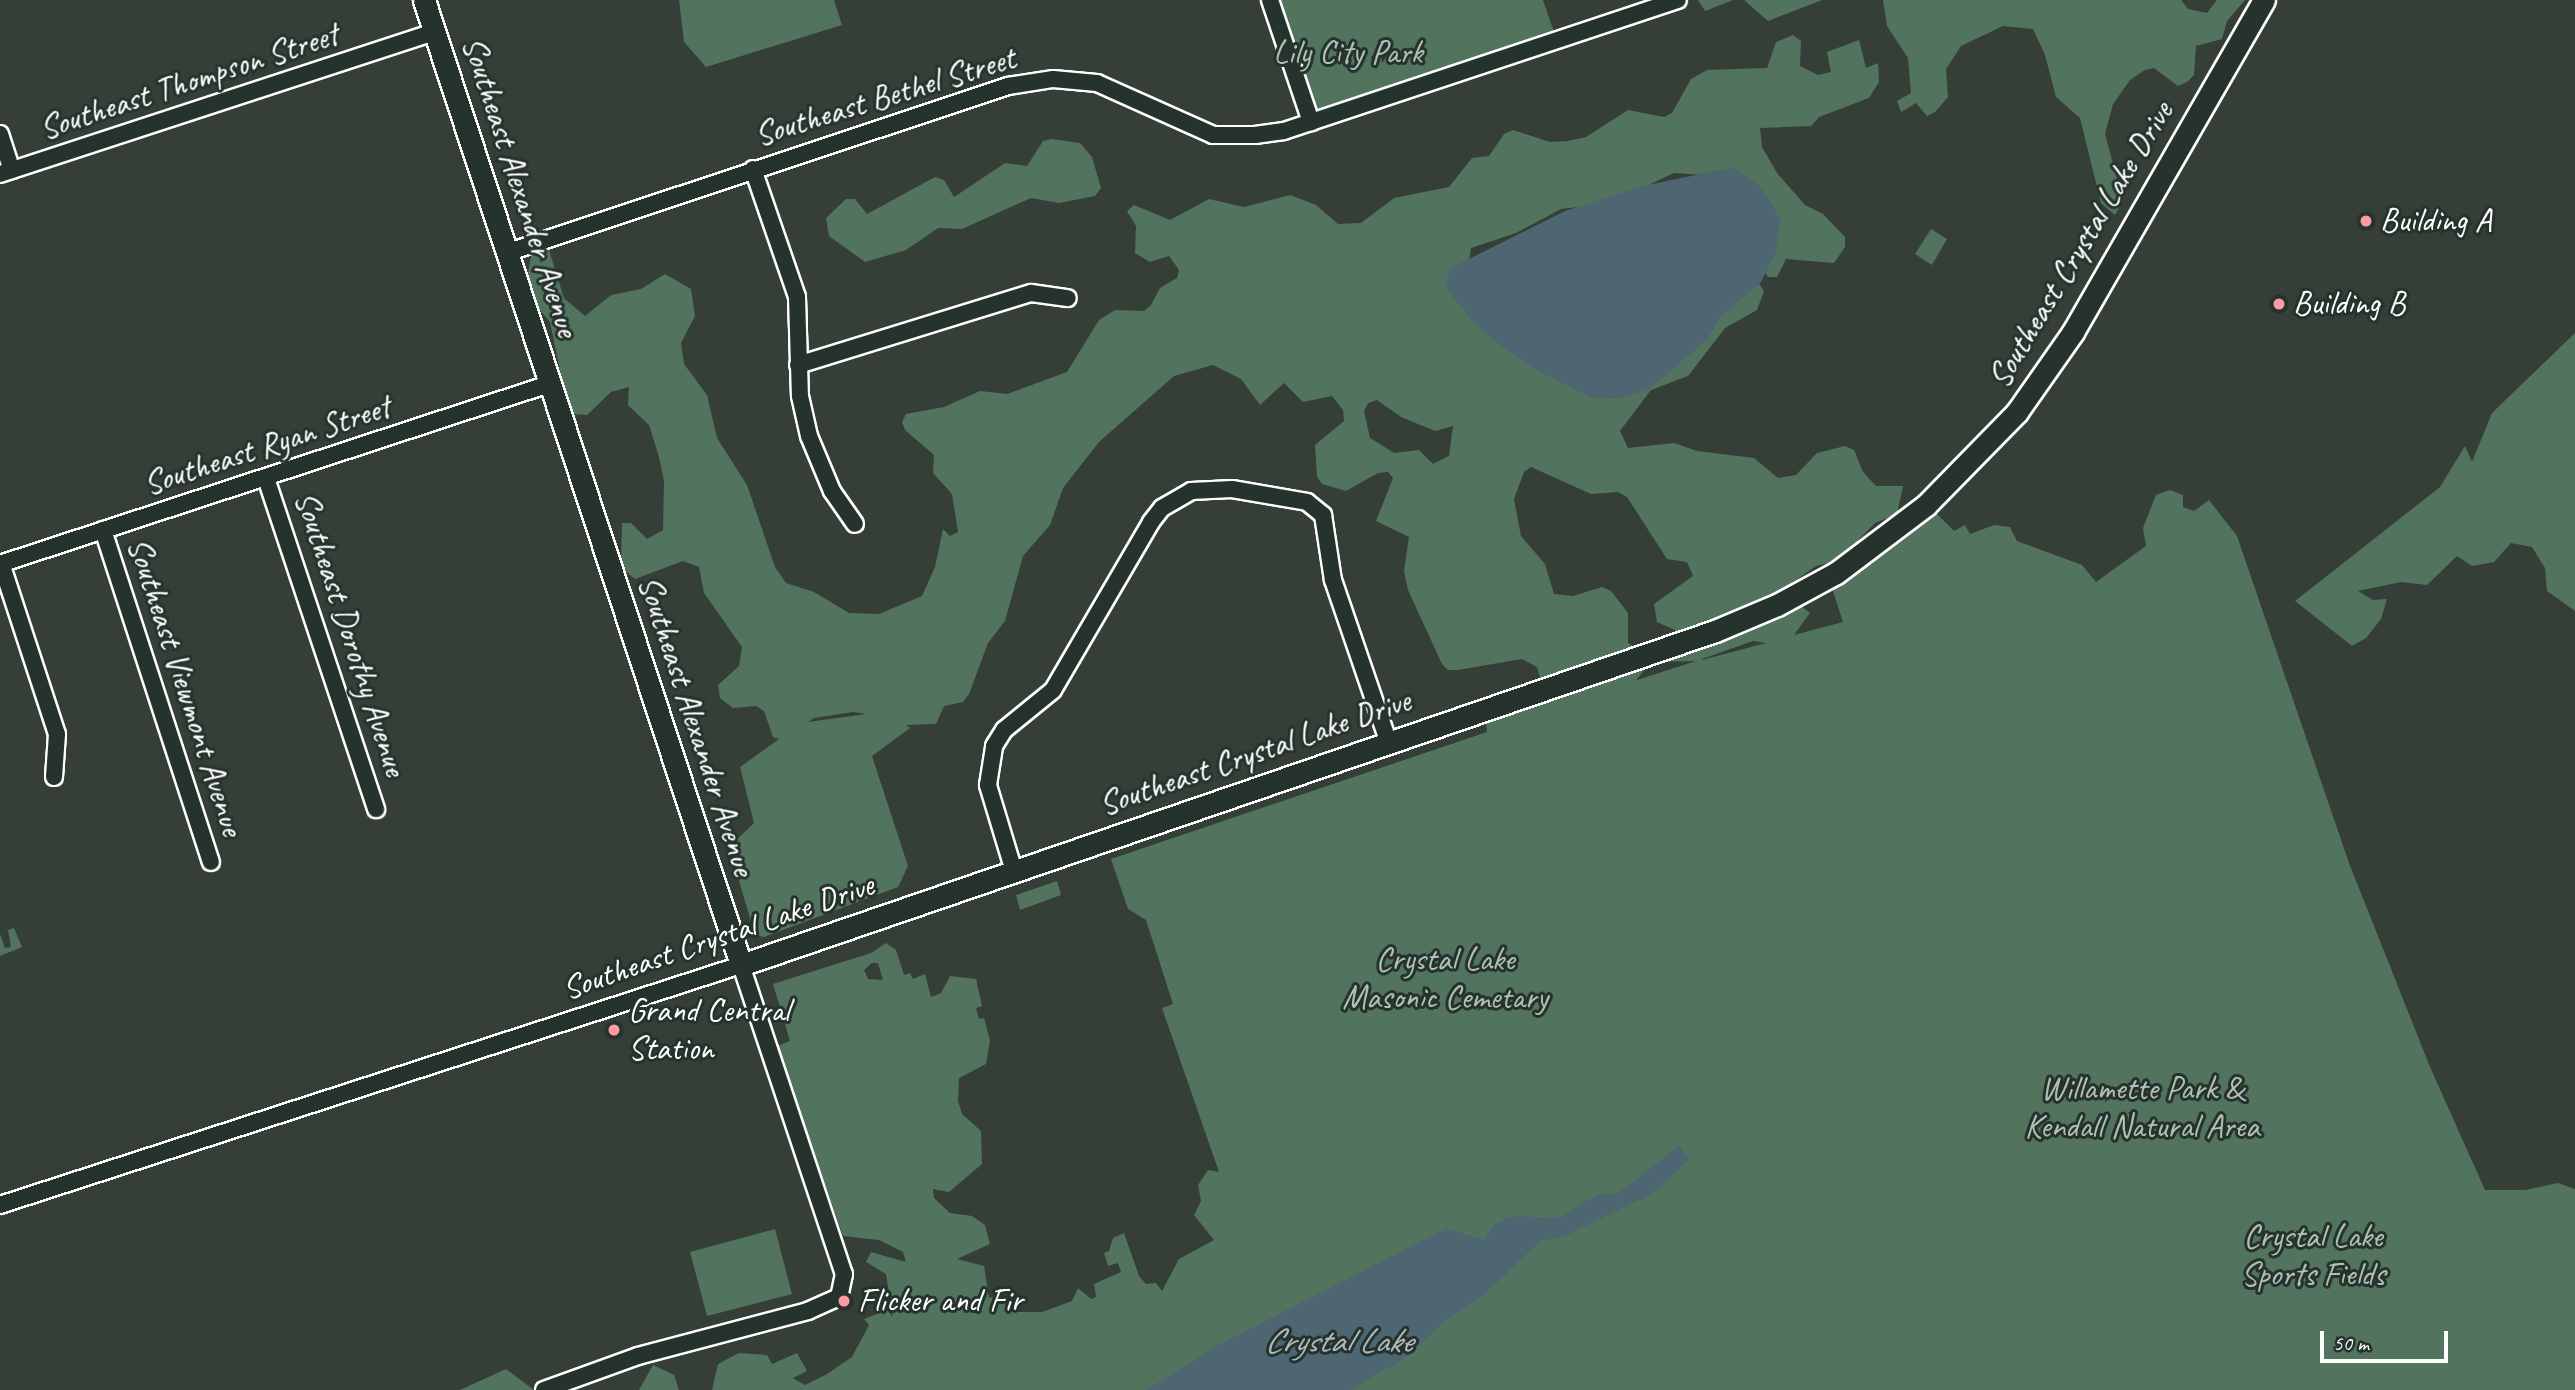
<!DOCTYPE html>
<html>
<head>
<meta charset="utf-8">
<style>
  body { margin:0 }
  #map { position:relative; width:2575px; height:1390px; overflow:hidden; background:#353e37; font-family:Caveat,sans-serif }
  div>[style] { position:absolute }
  .green>* { inset:0; background:#52745f }
  .water>* { inset:0; background:#4d6671 }
  .roads { filter:drop-shadow(2px 0 #fff) drop-shadow(-2px 0 #fff) drop-shadow(0 2px #fff) drop-shadow(0 -2px #fff) }
  .minor>* { height:16px; margin:-8px; padding:0 8px; transform-origin:8px; border-radius:8px; background:#26332d }
  .tertiary>* { height:21px; margin:-10.5px; padding:0 10.5px; transform-origin:10.5px; border-radius:10.5px; background:#26332d }
  .dots>* { width:19px; height:19px; translate:-50% -50%; box-sizing:border-box; border:4px solid #26332d; border-radius:50% }
  span { translate:-50% -50%; white-space:nowrap; text-align:center; line-height:1.15; -webkit-text-stroke:6px #26332d; paint-order:stroke }
  .park-label { font-size:33px; color:#b1c0b7 }
  .street-label { font-size:33px; color:#fff }
  .poi-label { font-size:33px; color:#fff }
  .left { translate:0 -50%; text-align:left }
  .water-label { font-size:35px; color:#afbabf; font-style:italic }
  .scale { position:absolute; left:2320px; top:1331px; width:128px; height:32px; box-sizing:border-box; border:4px solid #fff; border-top:0; padding-left:9px; font-size:21px; line-height:24px; white-space:nowrap; color:#fff; -webkit-text-stroke:5px #26332d; paint-order:stroke }
</style>
</head>
<body>
<div id="map">
  <div class="green">
    <i style="clip-path:polygon(679px 0,834px 0,842px 25px,706px 67px,684px 42px)"></i>
    <i style="clip-path:polygon(1271px 0,1543px 0,1557px 41px,1311px 122px)"></i>
    <i style="clip-path:polygon(1698px 0,1733px 0,1705px 11px)"></i>
    <i style="clip-path:polygon(1744px 0,1822px 0,1768px 21px)"></i>
    <i style="clip-path:polygon(1883px 0,2181px 0,2188px 9px,2207px 13px,2217px 0,2245px 0,2227px 21px,2222px 39px,2196px 46px,2194px 75px,2187px 82px,2178px 86px,2154px 68px,2145px 70px,2130px 80px,2113px 104px,2105px 134px,2123px 201px,2115px 215px,2101px 203px,2080px 118px,2056px 97px,2045px 55px,2033px 29px,2003px 26px,1961px 46px,1946px 69px,1948px 97px,1935px 112px,1927px 116px,1916px 103px,1901px 112px,1897px 101px,1911px 93px,1908px 58px,1887px 26px)"></i>
    <i style="clip-path:polygon(evenodd,1793px 35px,1801px 41px,1800px 66px,1818px 75px,1831px 72px,1827px 52px,1859px 40px,1866px 68px,1878px 63px,1879px 82px,1869px 98px,1819px 117px,1811px 126px,1760px 128px,1762px 147px,1777px 173px,1805px 205px,1823px 214px,1845px 237px,1845px 247px,1834px 263px,1786px 259px,1777px 277px,1768px 277px,1703px 175px,1674px 173px,1610px 203px,1561px 209px,1516px 233px,1471px 248px,1468px 267px,1694px 332px,1758px 282px,1764px 291px,1757px 310px,1725px 328px,1688px 376px,1651px 390px,1620px 431px,1628px 448px,1674px 443px,1697px 451px,1754px 458px,1778px 478px,1796px 475px,1817px 453px,1845px 446px,1854px 450px,1863px 472px,1876px 486px,1903px 486px,1897px 514px,1875px 523px,1838px 561px,1816px 566px,1792px 583px,1795px 601px,1810px 613px,1794px 635px,1843px 622px,1832px 588px,1936px 513px,1954px 531px,1965px 525px,1970px 534px,1994px 525px,2010px 527px,2017px 541px,2082px 565px,2096px 582px,2146px 546px,2143px 528px,2156px 495px,2170px 490px,2183px 495px,2183px 507px,2194px 511px,2209px 500px,2237px 536px,2349px 863px,2430px 1067px,2485px 1190px,2525px 1190px,2558px 1183px,2575px 1189px,2575px 1390px,712px 1390px,718px 1364px,739px 1353px,767px 1355px,772px 1364px,797px 1353px,807px 1371px,793px 1378px,805px 1385px,827px 1374px,852px 1357px,869px 1325px,864px 1319px,887px 1310px,893px 1317px,886px 1274px,866px 1262px,871px 1252px,906px 1262px,903px 1252px,879px 1240px,843px 1236px,777px 1046px,790px 1041px,773px 984px,871px 953px,886px 943px,896px 950px,904px 975px,910px 973px,913px 979px,925px 974px,931px 997px,941px 993px,950px 976px,976px 979px,982px 1006px,976px 1008px,979px 1019px,984px 1018px,990px 1041px,986px 1064px,959px 1078px,958px 1101px,962px 1114px,981px 1131px,982px 1164px,949px 1192px,933px 1189px,934px 1198px,950px 1213px,972px 1216px,985px 1225px,990px 1244px,957px 1259px,984px 1266px,989px 1298px,1002px 1295px,1008px 1312px,1042px 1312px,1072px 1301px,1078px 1288px,1091px 1299px,1096px 1297px,1094px 1284px,1121px 1272px,1118px 1263px,1108px 1266px,1104px 1253px,1109px 1251px,1113px 1238px,1124px 1233px,1139px 1276px,1146px 1284px,1156px 1283px,1162px 1291px,1179px 1259px,1214px 1240px,1194px 1215px,1201px 1201px,1198px 1185px,1208px 1170px,1219px 1172px,1162px 1008px,1173px 1004px,1146px 920px,1128px 909px,1111px 859px,1487px 732px,1484px 705px,1489px 697px,1534px 685px,1540px 678px,1537px 667px,1522px 659px,1458px 670px,1448px 670px,1442px 664px,1408px 590px,1404px 571px,1409px 537px,1376px 521px,1393px 478px,1388px 472px,1378px 473px,1346px 491px,1322px 484px,1317px 477px,1315px 445px,1344px 421px,1343px 410px,1332px 396px,1303px 402px,1284px 383px,1260px 405px,1241px 379px,1213px 365px,1174px 376px,1099px 442px,1063px 488px,1050px 525px,1023px 556px,1005px 621px,988px 643px,969px 694px,963px 702px,944px 706px,936px 724px,906px 725px,910px 728px,872px 756px,908px 866px,898px 887px,764px 937px,755px 935px,729px 847px,754px 823px,740px 767px,779px 739px,773px 737px,764px 711px,756px 706px,733px 708px,720px 698px,718px 685px,739px 666px,742px 647px,704px 593px,699px 567px,683px 561px,635px 579px,621px 568px,622px 523px,631px 523px,647px 539px,663px 530px,664px 481px,659px 457px,649px 425px,628px 405px,629px 387px,611px 392px,587px 415px,569px 414px,550px 322px,532px 301px,526px 284px,531px 256px,539px 250px,549px 250px,564px 298px,585px 316px,611px 295px,641px 289px,665px 274px,691px 289px,695px 316px,681px 343px,684px 364px,707px 395px,717px 438px,747px 485px,775px 567px,786px 583px,814px 592px,849px 613px,879px 614px,922px 596px,935px 567px,943px 529px,950px 536px,958px 532px,952px 494px,933px 473px,934px 455px,905px 430px,902px 422px,906px 414px,944px 407px,980px 391px,1007px 394px,1067px 372px,1099px 320px,1115px 310px,1144px 311px,1151px 305px,1160px 288px,1177px 278px,1179px 270px,1169px 256px,1150px 262px,1135px 253px,1136px 226px,1127px 211px,1134px 205px,1170px 220px,1209px 199px,1244px 207px,1290px 195px,1316px 205px,1338px 224px,1361px 223px,1394px 198px,1449px 187px,1472px 158px,1489px 156px,1504px 134px,1513px 130px,1550px 142px,1568px 141px,1586px 137px,1628px 110px,1664px 117px,1672px 113px,1691px 79px,1707px 70px,1767px 68px,1776px 42px,1793px 35px,1377px 400px,1401px 417px,1435px 431px,1453px 426px,1449px 456px,1433px 464px,1419px 450px,1394px 453px,1370px 438px,1364px 411px,1368px 403px,1377px 400px,1793px 35px,1531px 467px,1591px 494px,1618px 492px,1627px 497px,1667px 559px,1687px 562px,1693px 576px,1654px 604px,1657px 622px,1675px 630px,1674px 640px,1636px 648px,1628px 643px,1628px 613px,1611px 591px,1602px 587px,1573px 596px,1554px 594px,1545px 564px,1521px 536px,1514px 499px,1524px 472px,1531px 467px,1793px 35px,1753px 641px,1766px 643px,1702px 660px,1702px 659px,1753px 641px,1793px 35px,1696px 661px,1637px 680px,1637px 679px,1651px 662px,1696px 661px,1793px 35px,853px 712px,866px 714px,808px 722px,814px 718px,853px 712px,1793px 35px,872px 963px,878px 963px,883px 980px,868px 979px,864px 970px,872px 963px)"></i>
    <i style="clip-path:polygon(1052px 139px,1080px 143px,1092px 157px,1101px 188px,1095px 196px,1059px 203px,1031px 198px,962px 229px,938px 228px,906px 250px,865px 262px,829px 236px,826px 218px,846px 199px,855px 199px,867px 214px,935px 177px,944px 180px,954px 197px,1005px 163px,1027px 166px,1043px 141px)"></i>
    <i style="clip-path:polygon(1931px 229px,1947px 239px,1932px 265px,1915px 254px)"></i>
    <i style="clip-path:polygon(2575px 333px,2575px 611px,2547px 591px,2545px 568px,2532px 547px,2511px 543px,2494px 562px,2472px 566px,2457px 556px,2427px 585px,2401px 582px,2358px 591px,2373px 600px,2387px 599px,2381px 619px,2366px 638px,2352px 646px,2295px 601px,2440px 487px,2465px 446px,2472px 462px,2492px 413px)"></i>
    <i style="clip-path:polygon(1057px 881px,1061px 895px,1020px 910px,1016px 895px)"></i>
    <i style="clip-path:polygon(14px 928px,22px 947px,0 956px,0 934px,5px 948px,11px 947px,8px 930px)"></i>
    <i style="clip-path:polygon(775px 1229px,792px 1294px,707px 1316px,690px 1252px)"></i>
    <i style="clip-path:polygon(653px 1365px,674px 1375px,679px 1390px,639px 1390px)"></i>
    <i style="clip-path:polygon(506px 1369px,534px 1390px,460px 1390px)"></i>
  </div>
  <div class="water">
    <i style="clip-path:polygon(1734px 167px,1759px 185px,1772px 203px,1780px 221px,1776px 252px,1761px 282px,1720px 317px,1707px 340px,1648px 390px,1614px 399px,1590px 397px,1539px 372px,1480px 330px,1445px 287px,1449px 269px,1565px 211px,1643px 186px)"></i>
    <i style="clip-path:polygon(1680px 1145px,1689px 1159px,1654px 1193px,1567px 1235px,1540px 1241px,1486px 1293px,1441px 1324px,1410px 1355px,1350px 1390px,1146px 1390px,1222px 1343px,1447px 1228px,1484px 1240px,1494px 1224px,1514px 1216px,1559px 1218px,1598px 1194px,1617px 1194px)"></i>
  </div>
  <div class="roads">
    <div class="minor">
      <i style="left:1270px;top:0;width:129px;rotate:71.4deg"></i>
      <i style="left:0;top:134px;width:38px;rotate:72deg"></i>
      <i style="left:753px;top:169px;width:135px;rotate:71deg"></i>
      <i style="left:797px;top:297px;width:99px;rotate:88.3deg"></i>
      <i style="left:800px;top:396px;width:41px;rotate:77.3deg"></i>
      <i style="left:809px;top:436px;width:60px;rotate:67.3deg"></i>
      <i style="left:832px;top:491px;width:40px;rotate:55.1deg"></i>
      <i style="left:0;top:174px;width:458px;rotate:-18.1deg"></i>
      <i style="left:509px;top:252px;width:526px;rotate:-18.4deg"></i>
      <i style="left:1008px;top:86px;width:46px;rotate:-8.8deg"></i>
      <i style="left:1053px;top:79px;width:44px;rotate:5.2deg"></i>
      <i style="left:1097px;top:83px;width:127px;rotate:24.1deg"></i>
      <i style="left:1213px;top:135px;width:42px"></i>
      <i style="left:1255px;top:135px;width:29px;rotate:-8deg"></i>
      <i style="left:1284px;top:131px;width:415px;rotate:-18.4deg"></i>
      <i style="left:798px;top:365px;width:244px;rotate:-17.2deg"></i>
      <i style="left:1031px;top:293px;width:37px;rotate:8deg"></i>
      <i style="left:266px;top:478px;width:349px;rotate:71.6deg"></i>
      <i style="left:103px;top:530px;width:349px;rotate:72deg"></i>
      <i style="left:1px;top:563px;width:180px;rotate:71.9deg"></i>
      <i style="left:57px;top:734px;width:43px;rotate:94deg"></i>
      <i style="left:0;top:564px;width:581px;rotate:-18.15deg"></i>
      <i style="left:1013px;top:868px;width:87px;rotate:-106.8deg"></i>
      <i style="left:988px;top:785px;width:39px;rotate:-81deg"></i>
      <i style="left:994px;top:746px;width:19px;rotate:-58deg"></i>
      <i style="left:1004px;top:730px;width:63px;rotate:-39.2deg"></i>
      <i style="left:1053px;top:690px;width:194px;rotate:-59.7deg"></i>
      <i style="left:1151px;top:522px;width:18px;rotate:-52deg"></i>
      <i style="left:1162px;top:508px;width:34px;rotate:-30deg"></i>
      <i style="left:1191px;top:491px;width:41px;rotate:-2.8deg"></i>
      <i style="left:1232px;top:489px;width:76px;rotate:9.8deg"></i>
      <i style="left:1307px;top:502px;width:21px;rotate:39deg"></i>
      <i style="left:1323px;top:515px;width:66px;rotate:81.3deg"></i>
      <i style="left:1333px;top:580px;width:170px;rotate:71.1deg"></i>
      <i style="left:0;top:1205px;width:779px;rotate:-17.95deg"></i>
      <i style="left:741px;top:965px;width:326px;rotate:71.6deg"></i>
      <i style="left:844px;top:1274px;width:24px;rotate:102deg"></i>
      <i style="left:839px;top:1297px;width:34px;rotate:156deg"></i>
      <i style="left:808px;top:1311px;width:176px;rotate:165.2deg"></i>
      <i style="left:638px;top:1356px;width:100px;rotate:160.1deg"></i>
    </div>
    <div class="tertiary">
      <i style="left:424px;top:0;width:1016px;rotate:71.81deg"></i>
      <i style="left:741px;top:965px;width:1030px;rotate:-18.93deg"></i>
      <i style="left:1715px;top:631px;width:67px;rotate:-22.8deg"></i>
      <i style="left:1777px;top:605px;width:67px;rotate:-28.5deg"></i>
      <i style="left:1836px;top:573px;width:113px;rotate:-37.1deg"></i>
      <i style="left:1926px;top:505px;width:130px;rotate:-45.6deg"></i>
      <i style="left:2017px;top:412px;width:98px;rotate:-55deg"></i>
      <i style="left:2073px;top:332px;width:383px;rotate:-60.1deg"></i>
    </div>
  </div>
  <div class="dots">
    <i style="left:2366px;top:221px;background:#ff9aa2"></i>
    <i style="left:2279px;top:304px;background:#ff9aa2"></i>
    <i style="left:614px;top:1030px;background:#ff9aa2"></i>
    <i style="left:844px;top:1301px;background:#ff9aa2"></i>
  </div>
  <div class="park-label">
    <span style="left:1348px;top:53px">Lily City Park</span>
    <span style="left:1445px;top:979px">Crystal Lake<br>Masonic Cemetary</span>
    <span style="left:2142px;top:1108px">Willamette Park &amp;<br>Kendall Natural Area</span>
    <span style="left:2313px;top:1256px">Crystal Lake<br>Sports Fields</span>
  </div>
  <div class="street-label">
    <span style="left:189px;top:82px;rotate:-18deg">Southeast Thompson Street</span>
    <span style="left:885px;top:97px;rotate:-17deg">Southeast Bethel Street</span>
    <span style="left:520px;top:187px;rotate:72deg">Southeast Alexander Avenue</span>
    <span style="left:2081px;top:245px;rotate:-59deg">Southeast Crystal Lake Drive</span>
    <span style="left:267px;top:446px;rotate:-18deg">Southeast Ryan Street</span>
    <span style="left:350px;top:634px;rotate:72deg">Southeast Dorothy Avenue</span>
    <span style="left:185px;top:687px;rotate:72deg">Southeast Viewmont Avenue</span>
    <span style="left:696px;top:726px;rotate:72deg">Southeast Alexander Avenue</span>
    <span style="left:1255px;top:753px;rotate:-19deg">Southeast Crystal Lake Drive</span>
    <span style="left:718px;top:937px;rotate:-19deg">Southeast Crystal Lake Drive</span>
  </div>
  <div class="poi-label">
    <span class="left" style="left:2380px;top:221px">Building A</span>
    <span class="left" style="left:2293px;top:304px">Building B</span>
    <span class="left" style="left:628px;top:1030px">Grand Central<br>Station</span>
    <span class="left" style="left:858px;top:1301px">Flicker and Fir</span>
  </div>
  <div class="water-label">
    <span style="left:1338px;top:1341px">Crystal Lake</span>
  </div>
  <div class="scale">50 m</div>
</div>
</body>
</html>
